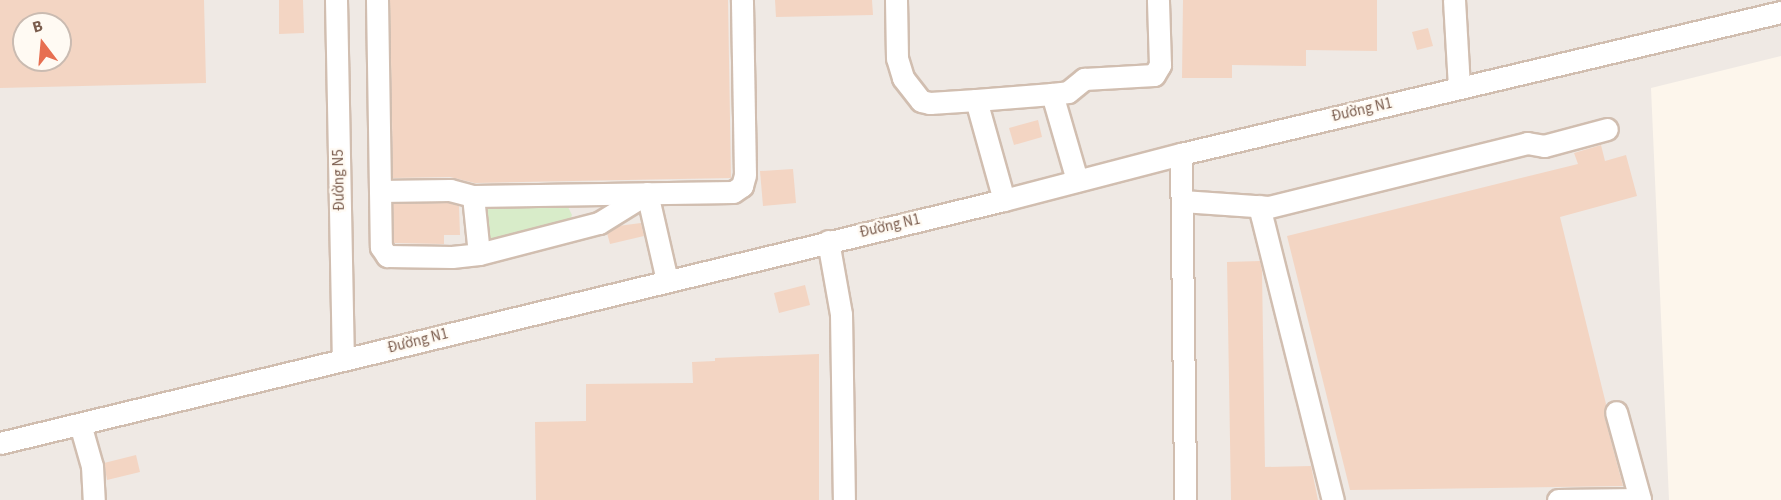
<!DOCTYPE html>
<html>
<head>
<meta charset="utf-8">
<style>
  body { margin:0 }
  #map { position:relative; width:1781px; height:500px; overflow:hidden; background:#fdf6ec; font-family:"Source Sans 3",sans-serif }
  div>[style] { position:absolute }
  .industrial>* { inset:0; background:#efe9e4 }
  .green>* { inset:0; background:#d8ecc9 }
  .building>* { inset:0; background:#f3d5c3 }
  .roads { filter:drop-shadow(2px 0 #d1beb0) drop-shadow(-2px 0 #d1beb0) drop-shadow(0 2px #d1beb0) drop-shadow(0 -2px #d1beb0) }
  .minor>* { height:21px; margin:-10.5px; padding:0 10.5px; transform-origin:10.5px; border-radius:10.5px; background:#fff }
  span { translate:-50% -50%; white-space:nowrap; text-align:center; line-height:1.15; -webkit-text-stroke:4.5px #fffaf3; paint-order:stroke }
  .street-label { font-size:15px; color:#7a5c4d }
  .north { position:absolute; left:12px; top:12px; width:60px; height:60px; box-sizing:border-box; background:#fffaf3; border:2px solid #cabbb1; border-radius:50%; rotate:344deg; font-size:16px; font-weight:700; line-height:24px; text-align:center; color:#7a5c4d }
  .north::after { content:''; display:block; margin:auto; width:21px; height:27px; background:#e76f51; clip-path:polygon(50% 0,100% 100%,50% 72%,0 100%) }
</style>
</head>
<body>
<div id="map">
  <div class="industrial">
    <i style="clip-path:polygon(evenodd,0 0,1781px 0,1781px 56px,1651px 88px,1669px 500px,0 500px,0 0,24px 24px,60px 24px,60px 60px,24px 60px,24px 24px)"></i>
  </div>
  <div class="green">
    <i style="clip-path:polygon(567px 205px,572px 215px,569px 222px,492px 241px,488px 238px,485px 212px,488px 207px)"></i>
  </div>
  <div class="building">
    <i style="clip-path:polygon(evenodd,0 0,204px 0,206px 83px,0 88px,0 0,24px 24px,60px 24px,60px 60px,24px 60px,24px 24px)"></i>
    <i style="clip-path:polygon(279px 0,303px 0,304px 33px,279px 34px)"></i>
    <i style="clip-path:polygon(390px 0,728px 0,731px 178px,475px 183px,450px 177px,393px 178px)"></i>
    <i style="clip-path:polygon(775px 0,872px 0,873px 15px,776px 17px)"></i>
    <i style="clip-path:polygon(1183px 0,1377px 0,1377px 51px,1306px 50px,1306px 66px,1232px 65px,1232px 78px,1182px 78px)"></i>
    <i style="clip-path:polygon(1428px 28px,1433px 46px,1417px 50px,1412px 32px)"></i>
    <i style="clip-path:polygon(1038px 120px,1042px 137px,1014px 145px,1009px 128px)"></i>
    <i style="clip-path:polygon(1601px 145px,1605px 161px,1626px 155px,1637px 196px,1560px 217px,1606px 404px,1604px 415px,1623px 486px,1350px 490px,1287px 236px,1578px 164px,1574px 153px)"></i>
    <i style="clip-path:polygon(793px 169px,796px 203px,763px 206px,760px 171px)"></i>
    <i style="clip-path:polygon(448px 203px,459px 206px,460px 235px,444px 235px,444px 244px,394px 243px,393px 204px)"></i>
    <i style="clip-path:polygon(641px 223px,644px 236px,610px 244px,607px 233px,618px 226px)"></i>
    <i style="clip-path:polygon(1260px 261px,1262px 271px,1265px 467px,1311px 466px,1318px 500px,1231px 500px,1227px 262px)"></i>
    <i style="clip-path:polygon(805px 285px,810px 305px,779px 313px,774px 293px)"></i>
    <i style="clip-path:polygon(819px 354px,819px 500px,536px 500px,535px 422px,586px 421px,586px 384px,693px 383px,692px 362px,715px 361px,715px 358px)"></i>
    <i style="clip-path:polygon(136px 455px,140px 472px,107px 480px,104px 463px)"></i>
  </div>
  <div class="roads">
    <div class="minor">
      <i style="left:336px;top:0;width:359px;rotate:88.9deg"></i>
      <i style="left:377px;top:0;width:247px;rotate:89.1deg"></i>
      <i style="left:381px;top:247px;width:11px;rotate:56deg"></i>
      <i style="left:387px;top:256px;width:65px;rotate:0.9deg"></i>
      <i style="left:452px;top:257px;width:27px;rotate:-6deg"></i>
      <i style="left:479px;top:254px;width:124px;rotate:-14.5deg"></i>
      <i style="left:599px;top:223px;width:55px;rotate:-31.7deg"></i>
      <i style="left:896px;top:0;width:58px;rotate:89deg"></i>
      <i style="left:897px;top:58px;width:21px;rotate:73deg"></i>
      <i style="left:903px;top:78px;width:29px;rotate:52deg"></i>
      <i style="left:921px;top:101px;width:9px;rotate:13deg"></i>
      <i style="left:930px;top:103px;width:46px;rotate:-3.7deg"></i>
      <i style="left:976px;top:100px;width:104px;rotate:74.4deg"></i>
      <i style="left:1454px;top:0;width:87px;rotate:86.7deg"></i>
      <i style="left:1052px;top:94px;width:16px;rotate:-7deg"></i>
      <i style="left:1068px;top:92px;width:21px;rotate:-39deg"></i>
      <i style="left:1084px;top:79px;width:70px;rotate:-3.3deg"></i>
      <i style="left:1154px;top:75px;width:12px;rotate:-59deg"></i>
      <i style="left:1160px;top:65px;width:65px;rotate:-91.8deg"></i>
      <i style="left:976px;top:100px;width:76px;rotate:-4.5deg"></i>
      <i style="left:1052px;top:94px;width:90px;rotate:73.8deg"></i>
      <i style="left:1181px;top:154px;width:346px;rotate:89.3deg"></i>
      <i style="left:380px;top:191px;width:70px;rotate:-0.8deg"></i>
      <i style="left:450px;top:190px;width:24px;rotate:15deg"></i>
      <i style="left:473px;top:196px;width:260px;rotate:-0.9deg"></i>
      <i style="left:733px;top:192px;width:11px;rotate:-34deg"></i>
      <i style="left:742px;top:186px;width:11px;rotate:-75deg"></i>
      <i style="left:745px;top:175px;width:175px;rotate:-91deg"></i>
      <i style="left:647px;top:193px;width:89px;rotate:77.1deg"></i>
      <i style="left:473px;top:196px;width:58px;rotate:84.1deg"></i>
      <i style="left:1182px;top:201px;width:87px;rotate:3.9deg"></i>
      <i style="left:1269px;top:207px;width:266px;rotate:-13.9deg"></i>
      <i style="left:1527px;top:143px;width:17px;rotate:10deg"></i>
      <i style="left:1544px;top:146px;width:65px;rotate:-15.1deg"></i>
      <i style="left:1259px;top:206px;width:303px;rotate:75.9deg"></i>
      <i style="left:828px;top:241px;width:74px;rotate:79.9deg"></i>
      <i style="left:841px;top:314px;width:186px;rotate:89.1deg"></i>
      <i style="left:80px;top:424px;width:44px;rotate:74.1deg"></i>
      <i style="left:92px;top:466px;width:34px;rotate:87deg"></i>
      <i style="left:0;top:443px;width:1033px;rotate:-13.61deg"></i>
      <i style="left:1004px;top:200px;width:183px;rotate:-14.6deg"></i>
      <i style="left:1181px;top:154px;width:617px;rotate:-13.32deg"></i>
      <i style="left:1558px;top:500px;width:82px;rotate:-0.7deg"></i>
      <i style="left:1640px;top:499px;width:90px;rotate:-105.4deg"></i>
    </div>
  </div>
  <div class="street-label">
    <span style="left:1362px;top:110px;rotate:-13deg">Đường N1</span>
    <span style="left:339px;top:180px;rotate:-91deg">Đường N5</span>
    <span style="left:890px;top:226px;rotate:-13deg">Đường N1</span>
    <span style="left:418px;top:341px;rotate:-14deg">Đường N1</span>
  </div>
  <div class="north">B</div>
</div>
</body>
</html>
